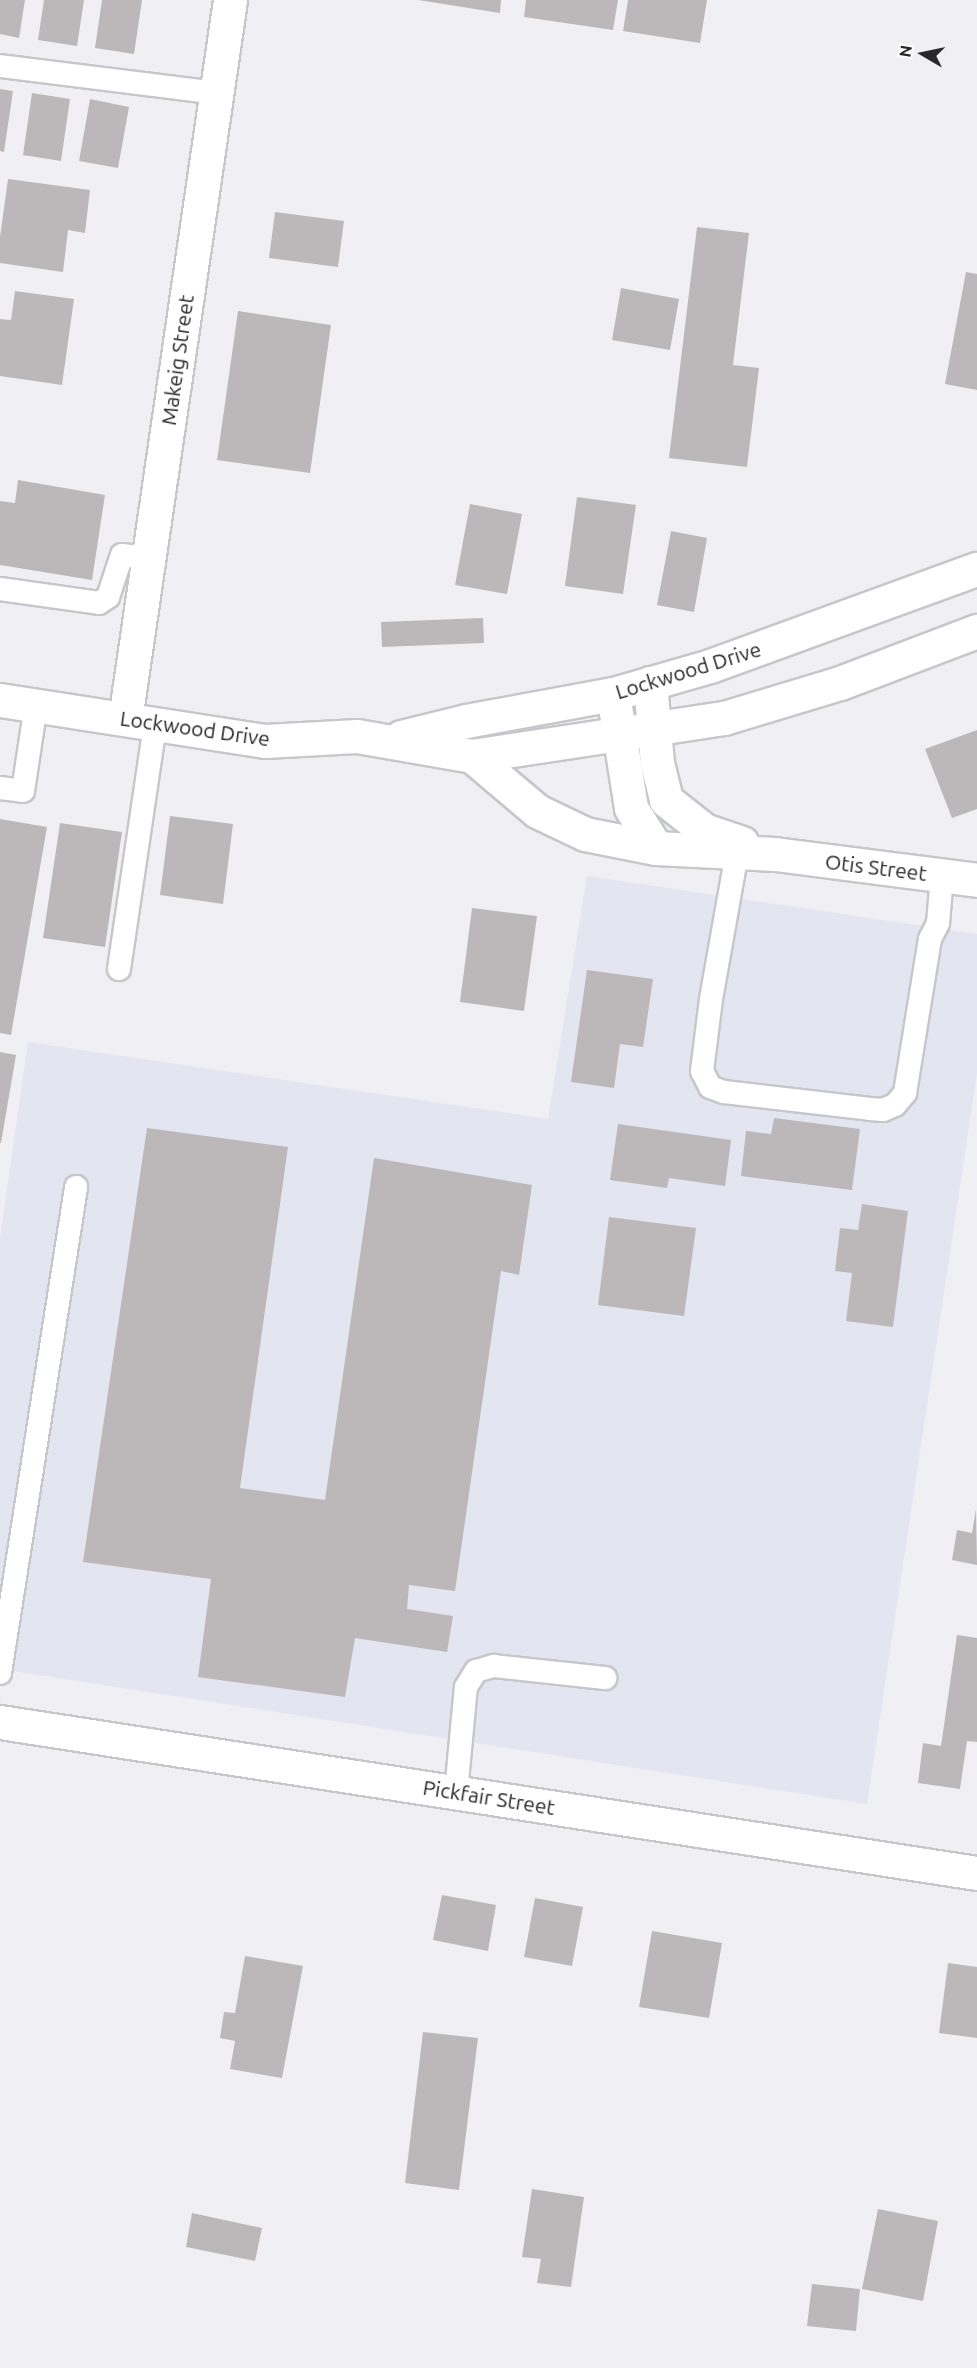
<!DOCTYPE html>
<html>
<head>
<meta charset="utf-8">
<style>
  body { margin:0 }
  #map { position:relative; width:977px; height:2368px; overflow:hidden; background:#f0f0f4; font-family:Ubuntu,sans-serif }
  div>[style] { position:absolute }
  .built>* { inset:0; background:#e3e5f0 }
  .building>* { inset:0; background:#bcb8b9 }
  .roads { filter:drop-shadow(2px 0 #c6c7ca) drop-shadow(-2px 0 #c6c7ca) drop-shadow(0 2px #c6c7ca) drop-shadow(0 -2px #c6c7ca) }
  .service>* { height:22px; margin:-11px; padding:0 11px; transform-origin:11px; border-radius:11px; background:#fff }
  .minor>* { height:33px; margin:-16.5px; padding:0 16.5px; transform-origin:16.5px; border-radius:16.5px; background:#fff }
  .secondary>* { height:33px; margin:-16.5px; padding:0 16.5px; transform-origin:16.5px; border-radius:16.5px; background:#fff }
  span { translate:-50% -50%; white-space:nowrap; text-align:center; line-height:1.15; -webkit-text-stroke:4.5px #fff; paint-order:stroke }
  .street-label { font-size:21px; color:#282829 }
  .north { position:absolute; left:893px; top:24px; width:60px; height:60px; -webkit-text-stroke:4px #fff; paint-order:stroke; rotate:279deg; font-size:16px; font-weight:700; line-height:24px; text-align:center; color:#282829 }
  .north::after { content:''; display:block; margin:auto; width:21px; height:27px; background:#282829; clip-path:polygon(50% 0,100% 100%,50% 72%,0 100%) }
</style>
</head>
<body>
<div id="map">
  <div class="built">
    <i style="clip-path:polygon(587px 876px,977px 934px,977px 1073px,867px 1804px,0 1669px,0 1238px,28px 1042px,548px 1119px)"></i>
  </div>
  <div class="building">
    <i style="clip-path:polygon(0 0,25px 0,19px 38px,0 34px)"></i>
    <i style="clip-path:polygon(44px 0,84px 0,77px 46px,38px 40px)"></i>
    <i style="clip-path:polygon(102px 0,142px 0,134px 54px,95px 48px)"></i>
    <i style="clip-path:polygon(418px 0,501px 0,500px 13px)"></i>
    <i style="clip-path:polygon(526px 0,618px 0,613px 30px,524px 17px)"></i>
    <i style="clip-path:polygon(628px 0,707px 0,700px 43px,623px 31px)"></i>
    <i style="clip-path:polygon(0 89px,13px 91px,4px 152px,0 151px)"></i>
    <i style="clip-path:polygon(32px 93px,70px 99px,61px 161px,23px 155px)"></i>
    <i style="clip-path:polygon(90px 99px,129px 107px,118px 168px,79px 161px)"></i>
    <i style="clip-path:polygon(8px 179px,90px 190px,85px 233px,68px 230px,63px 272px,0 263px,0 237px)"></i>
    <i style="clip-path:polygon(275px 212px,344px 221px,338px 267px,269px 258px)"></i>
    <i style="clip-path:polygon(697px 227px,749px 233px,733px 365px,759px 368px,747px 467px,669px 458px)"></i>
    <i style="clip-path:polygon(966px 272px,977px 274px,977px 390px,945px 384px)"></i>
    <i style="clip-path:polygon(621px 288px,679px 299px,670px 350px,612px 340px)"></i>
    <i style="clip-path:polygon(15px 291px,74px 299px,62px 385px,0 376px,0 319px,11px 320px)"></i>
    <i style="clip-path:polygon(238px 311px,331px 325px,310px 473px,217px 460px)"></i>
    <i style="clip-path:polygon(18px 480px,105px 495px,92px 580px,0 565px,0 501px,15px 503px)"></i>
    <i style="clip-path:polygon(577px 497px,636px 505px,623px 594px,565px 586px)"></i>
    <i style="clip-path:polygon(470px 504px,522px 514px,507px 594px,455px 585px)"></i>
    <i style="clip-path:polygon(671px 531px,707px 538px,694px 612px,657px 605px)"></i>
    <i style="clip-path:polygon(483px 618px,484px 643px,382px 647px,381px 622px)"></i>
    <i style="clip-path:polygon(977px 730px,977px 809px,952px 818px,925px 749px)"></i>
    <i style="clip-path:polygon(170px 816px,233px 824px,223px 904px,160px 895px)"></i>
    <i style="clip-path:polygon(0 819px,47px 827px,11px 1035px,0 1033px)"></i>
    <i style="clip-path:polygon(60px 823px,122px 832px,105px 947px,43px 938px)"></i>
    <i style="clip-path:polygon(472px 908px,537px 916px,524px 1011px,460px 1002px)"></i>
    <i style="clip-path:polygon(587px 970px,653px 979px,643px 1047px,620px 1044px,614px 1088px,571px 1082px)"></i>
    <i style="clip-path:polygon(0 1052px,16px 1055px,1px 1143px,0 1143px)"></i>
    <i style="clip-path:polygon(774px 1118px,860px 1129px,852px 1190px,741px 1176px,746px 1131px,771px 1134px)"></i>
    <i style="clip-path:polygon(618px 1124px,731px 1140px,725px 1186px,669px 1178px,667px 1188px,610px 1180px)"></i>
    <i style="clip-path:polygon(147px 1128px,288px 1147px,240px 1488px,325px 1500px,374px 1158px,532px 1185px,519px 1275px,501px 1271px,455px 1591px,409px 1585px,407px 1609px,453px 1616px,447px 1652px,355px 1638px,345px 1697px,198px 1677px,211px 1579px,83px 1562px)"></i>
    <i style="clip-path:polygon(862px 1204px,908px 1211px,893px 1327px,846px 1321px,852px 1273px,835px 1271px,840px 1228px,858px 1230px)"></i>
    <i style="clip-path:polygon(609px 1217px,696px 1228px,684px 1316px,598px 1305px)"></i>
    <i style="clip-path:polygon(976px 1509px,977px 1565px,952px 1560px,957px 1530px,972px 1533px)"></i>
    <i style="clip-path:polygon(957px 1635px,977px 1638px,977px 1742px,967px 1741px,960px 1789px,918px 1783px,923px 1743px,941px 1746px)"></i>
    <i style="clip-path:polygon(442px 1895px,496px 1905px,488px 1951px,433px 1940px)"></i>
    <i style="clip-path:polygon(535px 1898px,583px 1907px,572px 1966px,524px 1957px)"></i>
    <i style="clip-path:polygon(652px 1931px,722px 1943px,709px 2018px,639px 2007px)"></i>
    <i style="clip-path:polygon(245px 1956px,303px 1966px,282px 2078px,230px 2069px,235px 2041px,220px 2038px,224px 2012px,235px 2013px)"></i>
    <i style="clip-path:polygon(948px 1963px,977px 1967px,977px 2038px,939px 2033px)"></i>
    <i style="clip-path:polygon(423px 2032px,478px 2038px,459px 2190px,405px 2183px)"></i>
    <i style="clip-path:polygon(532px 2189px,584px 2197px,571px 2287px,537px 2283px,541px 2259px,522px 2257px)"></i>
    <i style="clip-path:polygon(878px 2209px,938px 2221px,923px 2301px,862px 2289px)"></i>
    <i style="clip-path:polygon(192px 2213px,262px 2228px,255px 2261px,186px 2247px)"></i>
    <i style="clip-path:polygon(812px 2284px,860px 2289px,856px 2331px,807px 2326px)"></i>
  </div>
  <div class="roads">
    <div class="service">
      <i style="left:0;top:66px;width:219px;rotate:7.1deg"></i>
      <i style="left:0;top:589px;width:100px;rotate:8deg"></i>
      <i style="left:99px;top:603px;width:11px;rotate:-34deg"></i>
      <i style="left:108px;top:597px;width:44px;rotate:-71.6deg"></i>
      <i style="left:122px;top:555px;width:26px;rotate:7deg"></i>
      <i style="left:0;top:788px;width:23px;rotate:7deg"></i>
      <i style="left:23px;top:791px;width:87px;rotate:-81.4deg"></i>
      <i style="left:737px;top:853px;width:148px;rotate:100.1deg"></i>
      <i style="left:711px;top:999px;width:73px;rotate:97.1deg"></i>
      <i style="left:702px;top:1071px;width:18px;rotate:63deg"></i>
      <i style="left:710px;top:1087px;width:15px;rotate:20deg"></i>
      <i style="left:724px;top:1092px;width:147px;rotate:6.6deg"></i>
      <i style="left:870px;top:1109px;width:13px;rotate:4deg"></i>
      <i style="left:883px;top:1110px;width:13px;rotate:-23deg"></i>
      <i style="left:895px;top:1105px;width:16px;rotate:-50deg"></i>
      <i style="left:905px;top:1093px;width:156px;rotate:-80.8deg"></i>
      <i style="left:930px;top:939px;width:18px;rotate:-63deg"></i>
      <i style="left:938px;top:923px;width:47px;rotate:-85.1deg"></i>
      <i style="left:119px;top:969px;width:248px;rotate:-81.6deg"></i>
      <i style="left:0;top:1673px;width:492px;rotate:-81.1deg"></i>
      <i style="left:456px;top:1792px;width:105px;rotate:-84.6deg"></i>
      <i style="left:466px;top:1687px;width:19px;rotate:-58deg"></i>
      <i style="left:476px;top:1671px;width:19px;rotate:-16deg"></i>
      <i style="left:494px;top:1666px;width:112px;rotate:6.2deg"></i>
    </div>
    <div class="minor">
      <i style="left:650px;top:683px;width:80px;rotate:85deg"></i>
      <i style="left:657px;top:763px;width:38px;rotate:76deg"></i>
      <i style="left:666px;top:800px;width:48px;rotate:38.3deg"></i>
      <i style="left:704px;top:830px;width:40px;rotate:18.9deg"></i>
      <i style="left:613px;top:694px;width:115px;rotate:81deg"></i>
      <i style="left:631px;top:808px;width:47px;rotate:58deg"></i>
      <i style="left:125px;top:719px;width:727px;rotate:-81.69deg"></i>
      <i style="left:472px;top:756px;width:85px;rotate:40.2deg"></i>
      <i style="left:537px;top:811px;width:53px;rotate:25.6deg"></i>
      <i style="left:585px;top:834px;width:72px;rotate:11.2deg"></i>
      <i style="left:656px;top:848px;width:119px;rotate:2.9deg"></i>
      <i style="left:775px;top:854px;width:204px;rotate:7.3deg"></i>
      <i style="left:0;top:1722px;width:989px;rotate:8.79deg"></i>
    </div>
    <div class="secondary">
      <i style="left:0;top:700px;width:268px;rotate:8.8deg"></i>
      <i style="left:265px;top:741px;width:92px;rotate:-3.1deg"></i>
      <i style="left:357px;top:736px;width:117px;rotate:9.9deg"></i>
      <i style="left:472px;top:756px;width:255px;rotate:-8.6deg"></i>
      <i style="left:724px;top:718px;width:121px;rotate:-16.8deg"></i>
      <i style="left:840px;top:683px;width:147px;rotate:-20.8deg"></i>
      <i style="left:401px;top:737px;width:67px;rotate:-13.8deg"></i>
      <i style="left:466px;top:721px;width:149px;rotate:-10.4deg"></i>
      <i style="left:613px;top:694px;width:101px;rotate:-16.1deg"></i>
      <i style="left:710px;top:666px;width:284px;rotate:-20deg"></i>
    </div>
  </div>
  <div class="street-label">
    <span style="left:177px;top:360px;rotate:-82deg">Makeig Street</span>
    <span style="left:688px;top:670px;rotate:-17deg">Lockwood Drive</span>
    <span style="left:195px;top:728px;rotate:8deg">Lockwood Drive</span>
    <span style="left:876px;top:867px;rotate:7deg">Otis Street</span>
    <span style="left:489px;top:1797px;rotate:9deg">Pickfair Street</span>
  </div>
  <div class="north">N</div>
</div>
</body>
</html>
